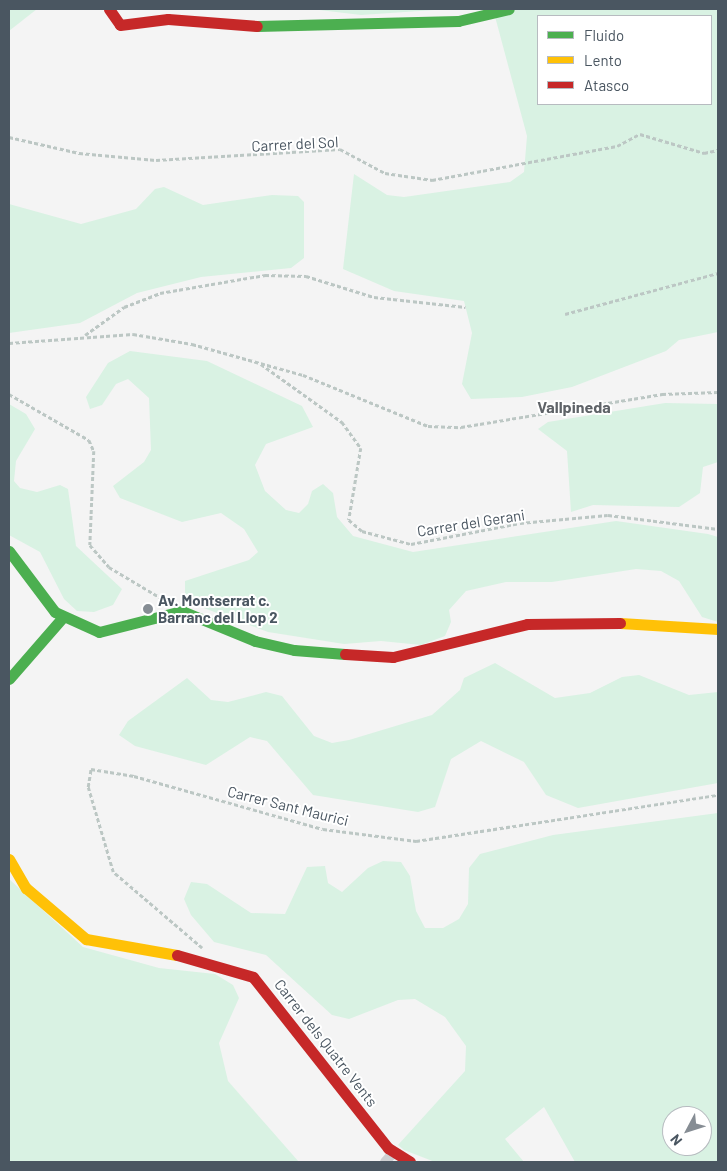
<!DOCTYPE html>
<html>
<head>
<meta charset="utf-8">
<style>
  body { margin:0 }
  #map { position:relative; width:727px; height:1171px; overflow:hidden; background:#f4f4f4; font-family:Barlow,sans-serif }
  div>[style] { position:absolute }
  .green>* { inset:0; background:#d9f2e3 }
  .path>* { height:2.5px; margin-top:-1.25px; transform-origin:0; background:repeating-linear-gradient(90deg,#bcc7c4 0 4px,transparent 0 6.5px) }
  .street>* { height:10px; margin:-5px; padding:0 5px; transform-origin:5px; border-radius:5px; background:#ced0d2 }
  .fast>* { height:11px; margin:-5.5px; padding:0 5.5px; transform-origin:5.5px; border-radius:5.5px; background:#4caf50 }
  .slow>* { height:11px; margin:-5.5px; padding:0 5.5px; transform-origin:5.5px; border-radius:5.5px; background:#ffc107 }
  .jam>* { height:11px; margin:-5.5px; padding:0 5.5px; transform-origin:5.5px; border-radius:5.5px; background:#c62828 }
  .dots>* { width:14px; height:14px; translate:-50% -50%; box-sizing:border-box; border:2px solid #fff; border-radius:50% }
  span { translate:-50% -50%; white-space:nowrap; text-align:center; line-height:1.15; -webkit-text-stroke:4px #fff; paint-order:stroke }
  .street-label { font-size:15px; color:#4a5661 }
  .poi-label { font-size:15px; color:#4a5661; font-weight:700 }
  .left { translate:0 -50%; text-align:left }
  .neighbourhood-label { font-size:16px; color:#5f6368; font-weight:700 }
  .frame { position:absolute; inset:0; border:10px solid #4a5661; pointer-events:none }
  .legend { position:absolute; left:537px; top:15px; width:175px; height:90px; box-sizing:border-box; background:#fff; border:1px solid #b7bbc0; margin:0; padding:6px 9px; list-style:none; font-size:15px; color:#4a5661 }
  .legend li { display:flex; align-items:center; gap:10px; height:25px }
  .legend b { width:25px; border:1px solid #b7bbc0 }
  .north { position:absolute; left:662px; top:1106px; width:50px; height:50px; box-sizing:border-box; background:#fff; border:1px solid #b7bbc0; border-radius:50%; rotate:230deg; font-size:14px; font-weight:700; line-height:20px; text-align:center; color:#4a5661 }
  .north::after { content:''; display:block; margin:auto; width:18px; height:22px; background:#868d94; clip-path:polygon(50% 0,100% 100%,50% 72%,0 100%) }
</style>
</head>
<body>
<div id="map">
  <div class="green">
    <i style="clip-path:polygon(9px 9px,37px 9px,9px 31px)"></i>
    <i style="clip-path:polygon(311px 9px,449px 9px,361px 15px)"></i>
    <i style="clip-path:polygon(evenodd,493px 9px,718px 9px,718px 332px,679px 340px,666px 351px,572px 387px,522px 397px,471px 399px,462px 384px,472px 333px,464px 301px,394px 291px,343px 269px,354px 174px,387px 195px,404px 197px,510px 182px,524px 172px,527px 136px,493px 9px,538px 16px,711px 16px,711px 104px,538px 104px,538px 16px)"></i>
    <i style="clip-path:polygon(164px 187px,203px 205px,272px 195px,298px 196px,304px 202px,304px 258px,291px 268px,201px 277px,137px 293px,80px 323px,9px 333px,9px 204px,81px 224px,136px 209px,155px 189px)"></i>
    <i style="clip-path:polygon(130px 351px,207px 361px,302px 406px,313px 427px,266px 444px,255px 465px,265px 491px,286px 510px,299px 513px,308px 504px,312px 491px,323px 484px,333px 493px,337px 517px,353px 536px,413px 552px,616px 521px,708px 534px,718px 537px,718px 622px,702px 617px,679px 581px,661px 571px,636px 569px,552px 582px,506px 582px,466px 591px,449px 610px,451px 622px,445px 636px,421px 645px,381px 641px,344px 644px,268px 632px,193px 604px,185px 594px,185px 581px,249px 560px,258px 552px,244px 529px,221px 513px,182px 522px,120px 498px,113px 486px,144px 462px,151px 450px,149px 398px,128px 379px,116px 384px,102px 405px,90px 409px,86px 397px,108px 363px)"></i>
    <i style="clip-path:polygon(665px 403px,718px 404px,718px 462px,703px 467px,700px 493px,679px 507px,593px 505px,571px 512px,567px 451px,538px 429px,548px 422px)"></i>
    <i style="clip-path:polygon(9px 404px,26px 414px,35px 429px,16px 461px,14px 481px,20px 488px,37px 492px,60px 485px,68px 489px,76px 546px,122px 589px,113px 605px,94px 612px,77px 611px,64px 599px,40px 552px,9px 535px)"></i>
    <i style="clip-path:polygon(495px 663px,555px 698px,590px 693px,622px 677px,639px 675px,689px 695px,718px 692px,718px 783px,578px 808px,546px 795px,524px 762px,481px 741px,451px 759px,435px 807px,418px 812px,313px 795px,267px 741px,250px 737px,206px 765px,135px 746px,119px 735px,128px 721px,187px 678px,211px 700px,228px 702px,266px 692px,282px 696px,314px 736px,332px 743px,349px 740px,432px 715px,460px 690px,464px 678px)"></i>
    <i style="clip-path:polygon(evenodd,718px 813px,718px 1162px,575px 1162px,544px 1107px,505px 1139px,524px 1162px,435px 1162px,404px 1150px,398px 1145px,465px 1071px,466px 1046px,445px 1017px,415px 999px,398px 1000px,349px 1019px,332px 1015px,266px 955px,214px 942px,191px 915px,184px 899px,191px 882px,207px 884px,251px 913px,285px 914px,307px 867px,325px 866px,328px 883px,342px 892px,368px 868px,383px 861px,401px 862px,410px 876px,416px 911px,425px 928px,443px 928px,459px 919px,468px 904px,469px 868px,480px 854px,553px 835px,718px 813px,672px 1116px,702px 1116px,702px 1146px,672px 1146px,672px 1116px)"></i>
    <i style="clip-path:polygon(9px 879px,83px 947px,159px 968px,215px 974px,233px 985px,239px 998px,219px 1043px,228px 1081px,299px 1162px,9px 1162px)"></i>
  </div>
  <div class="path">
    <i style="left:9px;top:137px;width:72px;rotate:12.9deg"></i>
    <i style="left:79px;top:153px;width:77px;rotate:5.2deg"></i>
    <i style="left:156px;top:160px;width:184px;rotate:-3.4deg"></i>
    <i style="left:340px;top:149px;width:51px;rotate:28.1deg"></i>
    <i style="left:385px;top:173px;width:48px;rotate:8.5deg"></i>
    <i style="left:432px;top:180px;width:188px;rotate:-10.4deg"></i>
    <i style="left:617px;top:146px;width:26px;rotate:-28deg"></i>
    <i style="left:640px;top:134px;width:67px;rotate:16.5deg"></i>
    <i style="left:704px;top:153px;width:14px;rotate:-12deg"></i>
    <i style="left:565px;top:314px;width:158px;rotate:-15deg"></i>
    <i style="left:85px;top:335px;width:48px;rotate:-35.7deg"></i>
    <i style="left:124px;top:307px;width:39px;rotate:-21deg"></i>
    <i style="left:160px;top:293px;width:107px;rotate:-9.7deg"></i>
    <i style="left:265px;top:275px;width:41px;rotate:1.4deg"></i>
    <i style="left:306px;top:276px;width:71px;rotate:17.2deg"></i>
    <i style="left:374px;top:297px;width:92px;rotate:6.3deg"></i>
    <i style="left:9px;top:343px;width:124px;rotate:-4.2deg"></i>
    <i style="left:133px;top:334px;width:60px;rotate:9.6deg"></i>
    <i style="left:192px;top:344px;width:115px;rotate:15.6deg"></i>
    <i style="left:303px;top:375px;width:135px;rotate:22.2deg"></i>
    <i style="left:428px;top:426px;width:33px;rotate:2deg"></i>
    <i style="left:461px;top:427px;width:204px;rotate:-9.3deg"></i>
    <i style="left:662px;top:394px;width:56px;rotate:-2deg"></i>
    <i style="left:261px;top:364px;width:100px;rotate:35.6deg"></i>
    <i style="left:342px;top:422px;width:32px;rotate:54deg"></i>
    <i style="left:361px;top:448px;width:73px;rotate:99.5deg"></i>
    <i style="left:349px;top:520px;width:17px;rotate:40deg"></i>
    <i style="left:362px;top:531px;width:51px;rotate:14.9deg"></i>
    <i style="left:411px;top:544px;width:111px;rotate:-10.9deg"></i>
    <i style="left:520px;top:523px;width:88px;rotate:-5.2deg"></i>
    <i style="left:608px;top:515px;width:111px;rotate:7.3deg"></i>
    <i style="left:9px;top:394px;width:92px;rotate:29.9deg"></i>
    <i style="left:89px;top:440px;width:12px;rotate:66deg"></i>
    <i style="left:94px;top:451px;width:94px;rotate:92.4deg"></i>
    <i style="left:90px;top:545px;width:29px;rotate:49deg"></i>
    <i style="left:109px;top:567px;width:66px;rotate:30.8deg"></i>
    <i style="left:202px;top:948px;width:117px;rotate:-139.5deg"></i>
    <i style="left:113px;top:872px;width:89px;rotate:-106.4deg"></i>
    <i style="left:88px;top:787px;width:18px;rotate:-81deg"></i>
    <i style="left:91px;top:769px;width:44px;rotate:9.2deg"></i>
    <i style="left:134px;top:776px;width:196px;rotate:15.7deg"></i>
    <i style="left:323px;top:829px;width:94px;rotate:7.4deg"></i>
    <i style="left:416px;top:841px;width:305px;rotate:-8.7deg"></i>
  </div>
  <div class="street">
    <i style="left:385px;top:1162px;width:12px;rotate:-48deg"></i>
  </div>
  <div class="fast">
    <i style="left:257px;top:26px;width:201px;rotate:-1.4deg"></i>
    <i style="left:458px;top:21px;width:52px;rotate:-13.2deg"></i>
    <i style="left:9px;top:551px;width:76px;rotate:53deg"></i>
    <i style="left:55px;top:612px;width:48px;rotate:24.4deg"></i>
    <i style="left:99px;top:632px;width:86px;rotate:-14.2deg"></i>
    <i style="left:182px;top:611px;width:79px;rotate:22.3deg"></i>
    <i style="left:255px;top:641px;width:40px;rotate:13deg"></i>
    <i style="left:294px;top:650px;width:51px;rotate:4.5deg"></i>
    <i style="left:9px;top:679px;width:82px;rotate:-48.9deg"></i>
  </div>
  <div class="slow">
    <i style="left:620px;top:623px;width:98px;rotate:3.5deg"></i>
    <i style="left:9px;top:859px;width:34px;rotate:60deg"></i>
    <i style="left:26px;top:888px;width:79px;rotate:40.4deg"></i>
    <i style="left:86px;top:939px;width:92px;rotate:10deg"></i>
  </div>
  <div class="jam">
    <i style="left:109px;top:9px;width:19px;rotate:55deg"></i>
    <i style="left:120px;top:25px;width:48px;rotate:-7.1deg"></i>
    <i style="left:168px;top:19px;width:89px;rotate:4.5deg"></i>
    <i style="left:345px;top:654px;width:48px;rotate:3.6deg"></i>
    <i style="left:393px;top:657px;width:138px;rotate:-13.8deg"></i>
    <i style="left:527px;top:624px;width:93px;rotate:-0.6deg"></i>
    <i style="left:177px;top:955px;width:79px;rotate:16.1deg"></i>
    <i style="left:253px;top:977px;width:218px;rotate:51.7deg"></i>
    <i style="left:388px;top:1148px;width:26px;rotate:32deg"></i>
  </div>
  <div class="dots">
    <i style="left:148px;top:609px;background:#868d94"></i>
  </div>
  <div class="street-label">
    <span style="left:295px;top:144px;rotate:-3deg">Carrer del Sol</span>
    <span style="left:471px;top:523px;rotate:-9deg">Carrer del Gerani</span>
    <span style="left:288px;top:806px;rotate:14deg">Carrer Sant Maurici</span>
    <span style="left:326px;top:1043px;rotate:52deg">Carrer dels Quatre Vents</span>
  </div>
  <div class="poi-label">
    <span class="left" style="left:158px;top:609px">Av. Montserrat c.<br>Barranc del Llop 2</span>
  </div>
  <div class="neighbourhood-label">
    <span style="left:574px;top:407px">Vallpineda</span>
  </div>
  <div class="frame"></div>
  <ul class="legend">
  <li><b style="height:6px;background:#4caf50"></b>Fluido</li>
  <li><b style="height:6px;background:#ffc107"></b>Lento</li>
  <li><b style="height:6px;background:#c62828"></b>Atasco</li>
  </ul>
  <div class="north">N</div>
</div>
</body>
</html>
